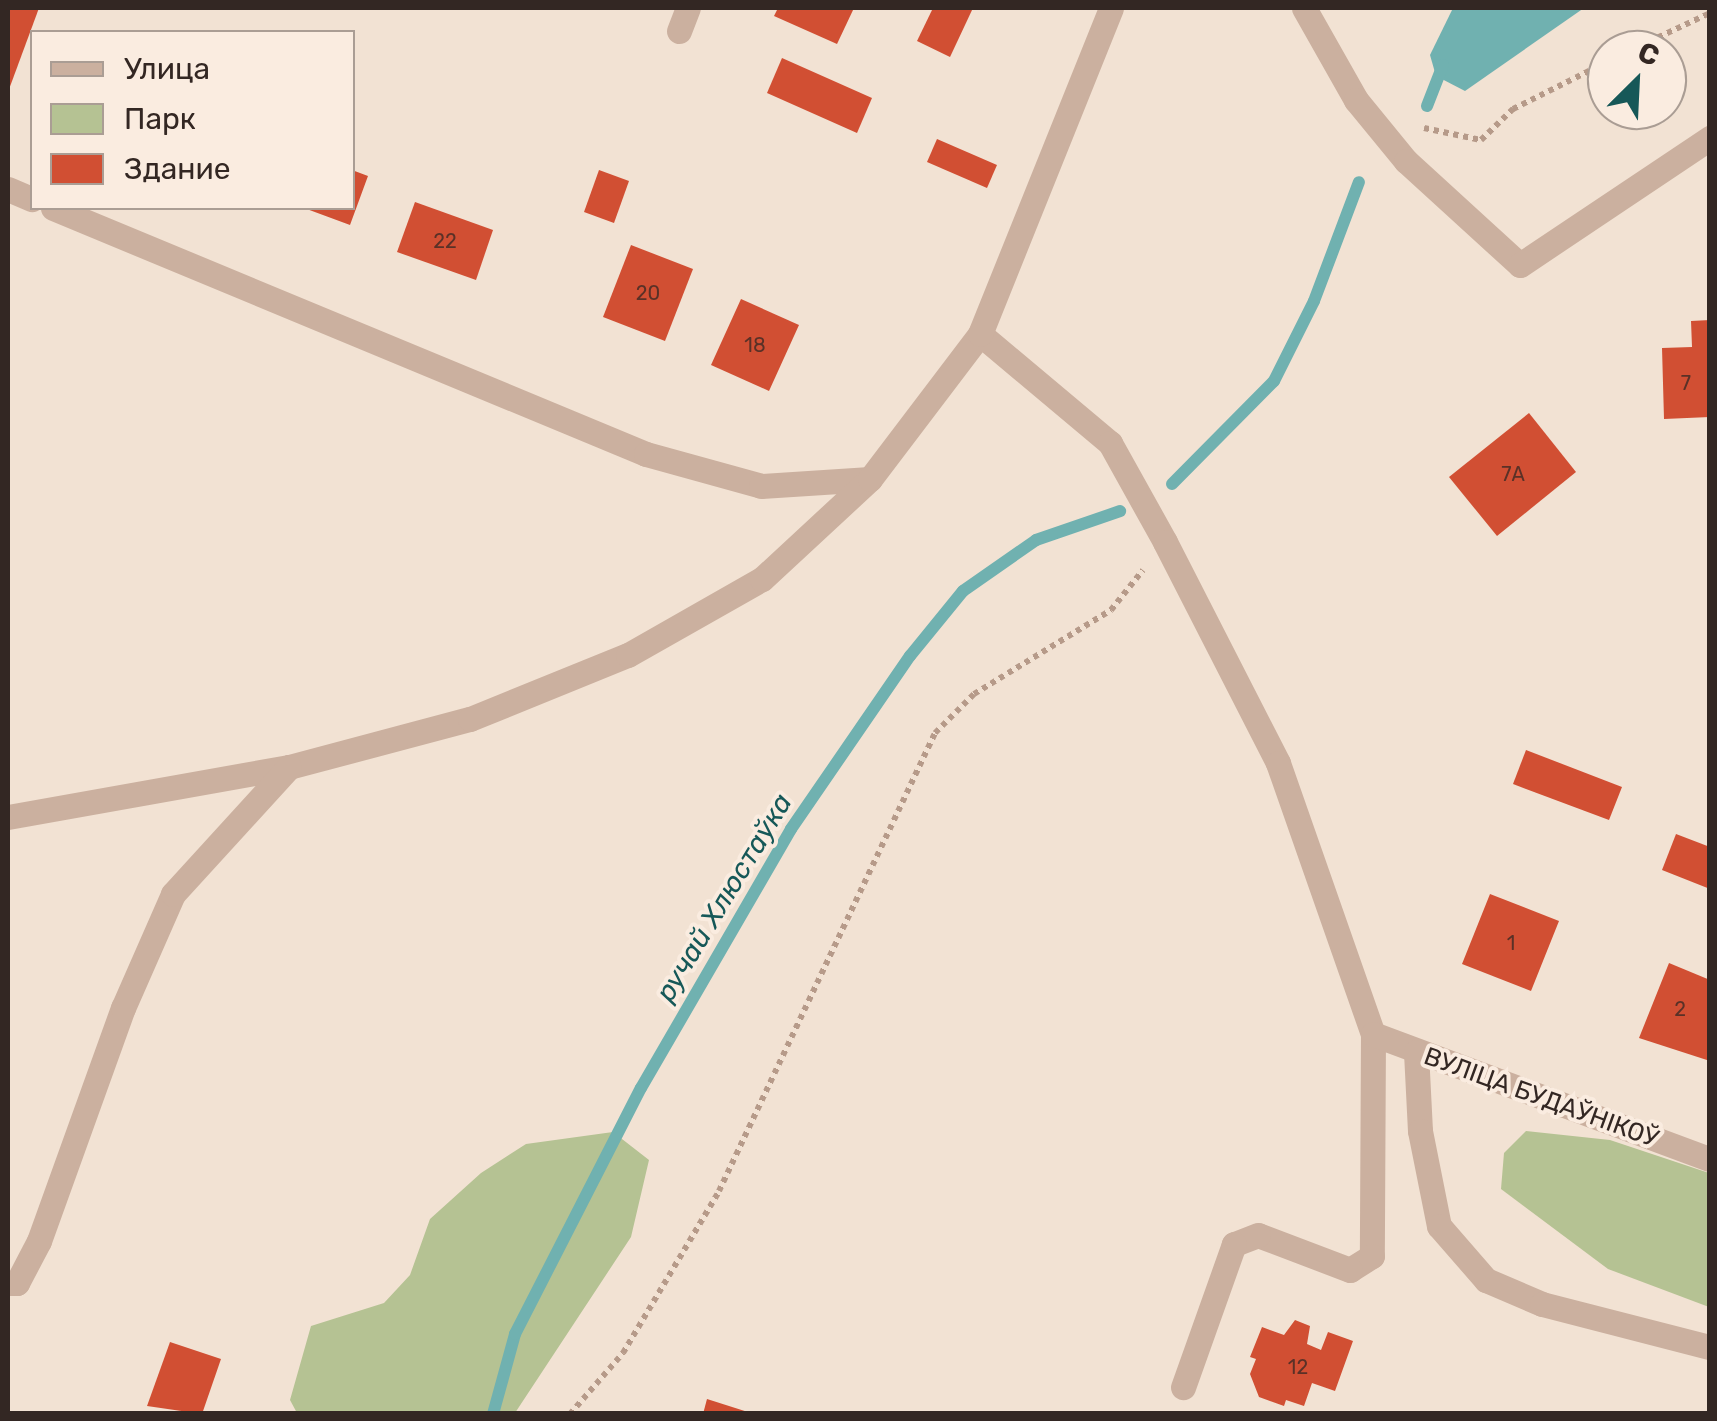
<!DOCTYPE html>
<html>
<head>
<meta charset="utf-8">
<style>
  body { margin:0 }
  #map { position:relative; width:1717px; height:1421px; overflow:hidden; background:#f2e2d3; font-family:Rubik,sans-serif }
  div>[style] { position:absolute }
  .green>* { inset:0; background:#b5c293 }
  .water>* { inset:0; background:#70b1b0 }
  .stream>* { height:12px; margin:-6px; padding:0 6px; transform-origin:6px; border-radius:6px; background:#70b1b0 }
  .building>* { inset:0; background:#d14f33 }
  .path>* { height:6px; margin-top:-3px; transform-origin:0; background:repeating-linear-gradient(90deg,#b69a89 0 5px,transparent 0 10px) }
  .minor>* { height:25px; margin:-12.5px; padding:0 12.5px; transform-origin:12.5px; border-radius:12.5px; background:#cbb09f }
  span { translate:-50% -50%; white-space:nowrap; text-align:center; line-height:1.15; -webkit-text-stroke:8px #faece0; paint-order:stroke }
  .number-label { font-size:20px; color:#5a3127 }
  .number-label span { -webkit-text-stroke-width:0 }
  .street-label { font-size:25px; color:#332723 }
  .water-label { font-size:28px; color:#165858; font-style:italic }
  .frame { position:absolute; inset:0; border:10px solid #332723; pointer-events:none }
  .legend { position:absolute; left:30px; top:30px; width:325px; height:180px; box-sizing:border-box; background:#faece0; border:2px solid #aa9d94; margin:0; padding:12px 18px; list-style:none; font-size:30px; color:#332723 }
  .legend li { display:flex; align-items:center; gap:20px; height:50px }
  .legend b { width:50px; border:2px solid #aa9d94 }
  .north { position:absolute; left:1587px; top:30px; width:100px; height:100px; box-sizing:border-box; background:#faece0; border:2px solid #aa9d94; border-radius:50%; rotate:24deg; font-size:28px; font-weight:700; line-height:40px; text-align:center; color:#332723 }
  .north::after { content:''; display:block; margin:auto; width:35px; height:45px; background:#165858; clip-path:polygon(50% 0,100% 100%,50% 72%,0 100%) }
</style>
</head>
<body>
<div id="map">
  <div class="green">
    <i style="clip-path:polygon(1526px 1131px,1610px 1140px,1709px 1173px,1709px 1307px,1608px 1269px,1501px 1189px,1504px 1153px)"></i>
    <i style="clip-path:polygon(613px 1132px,649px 1160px,631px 1237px,515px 1413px,297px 1413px,290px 1400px,311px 1326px,384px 1303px,410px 1275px,430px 1219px,481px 1173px,526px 1144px)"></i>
  </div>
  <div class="water">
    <i style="clip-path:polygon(1453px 8px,1584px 8px,1465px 91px,1436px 76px,1430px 55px)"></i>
  </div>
  <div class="stream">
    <i style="left:1427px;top:106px;width:44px;rotate:-68.7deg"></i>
    <i style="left:1172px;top:484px;width:145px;rotate:-45.3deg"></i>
    <i style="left:1274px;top:381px;width:89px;rotate:-63.4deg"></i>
    <i style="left:1314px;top:301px;width:127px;rotate:-69.3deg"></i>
    <i style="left:493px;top:1414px;width:83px;rotate:-74.6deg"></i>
    <i style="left:515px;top:1334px;width:276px;rotate:-62.9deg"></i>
    <i style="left:641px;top:1088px;width:299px;rotate:-59.9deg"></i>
    <i style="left:791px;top:829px;width:210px;rotate:-55.5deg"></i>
    <i style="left:910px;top:656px;width:84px;rotate:-50.8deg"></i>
    <i style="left:963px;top:591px;width:89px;rotate:-34.9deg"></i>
    <i style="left:1036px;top:540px;width:89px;rotate:-19deg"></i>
  </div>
  <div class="building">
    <i style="clip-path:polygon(8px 8px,39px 8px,8px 92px)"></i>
    <i style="clip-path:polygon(778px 8px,854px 8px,837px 44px,774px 16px)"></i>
    <i style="clip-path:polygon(933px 8px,973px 8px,950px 57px,917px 41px)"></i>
    <i style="clip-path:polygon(782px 58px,872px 98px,857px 133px,767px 93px)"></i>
    <i style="clip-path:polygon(937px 139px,997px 165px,987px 188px,927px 162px)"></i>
    <i style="clip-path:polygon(352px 170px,368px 176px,350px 225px,304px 208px,352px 208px)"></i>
    <i style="clip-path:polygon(599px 170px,629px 181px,614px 223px,584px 212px)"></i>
    <i style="clip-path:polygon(415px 202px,493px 230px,476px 280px,397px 252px)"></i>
    <i style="clip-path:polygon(631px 245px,693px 269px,665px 341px,603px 317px)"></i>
    <i style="clip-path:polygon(741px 299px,799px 325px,769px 391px,711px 365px)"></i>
    <i style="clip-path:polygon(1710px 320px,1710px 417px,1664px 419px,1662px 348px,1692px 347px,1691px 321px)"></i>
    <i style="clip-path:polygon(1529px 413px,1576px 472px,1497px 536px,1449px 477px)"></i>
    <i style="clip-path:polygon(1526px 750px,1622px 787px,1609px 820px,1513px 784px)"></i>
    <i style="clip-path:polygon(1676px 834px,1710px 847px,1710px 889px,1662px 870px)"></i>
    <i style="clip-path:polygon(1490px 894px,1559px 921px,1531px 991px,1462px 964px)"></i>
    <i style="clip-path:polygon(1669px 963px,1710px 980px,1710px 1061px,1639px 1038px)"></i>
    <i style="clip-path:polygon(1295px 1320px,1310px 1326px,1307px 1344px,1321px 1350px,1328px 1332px,1353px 1341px,1335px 1391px,1312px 1383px,1304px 1406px,1286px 1400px,1284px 1406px,1259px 1397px,1250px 1374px,1256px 1359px,1250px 1357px,1262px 1327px,1284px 1335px)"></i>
    <i style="clip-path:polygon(170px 1342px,221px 1359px,202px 1414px,147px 1406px)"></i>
    <i style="clip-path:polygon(707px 1399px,751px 1413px,751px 1414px,703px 1414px)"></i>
  </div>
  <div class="path">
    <i style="left:1631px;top:50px;width:87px;rotate:-25.1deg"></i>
    <i style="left:1424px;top:128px;width:58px;rotate:11.9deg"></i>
    <i style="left:1481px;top:140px;width:45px;rotate:-44.1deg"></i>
    <i style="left:1513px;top:109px;width:105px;rotate:-26.6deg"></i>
    <i style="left:570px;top:1414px;width:81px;rotate:-49deg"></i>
    <i style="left:623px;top:1353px;width:188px;rotate:-59.3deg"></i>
    <i style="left:719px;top:1191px;width:506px;rotate:-64.75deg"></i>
    <i style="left:935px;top:733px;width:55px;rotate:-45deg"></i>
    <i style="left:974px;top:694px;width:161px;rotate:-31.5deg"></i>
    <i style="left:1111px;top:610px;width:51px;rotate:-51.3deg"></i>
  </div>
  <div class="minor">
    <i style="left:1304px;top:8px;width:106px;rotate:60.5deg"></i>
    <i style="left:1356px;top:100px;width:79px;rotate:50.7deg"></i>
    <i style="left:1406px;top:161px;width:154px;rotate:42.4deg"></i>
    <i style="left:1520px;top:265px;width:229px;rotate:-33.8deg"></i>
    <i style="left:679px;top:31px;width:25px;rotate:-69deg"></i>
    <i style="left:8px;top:189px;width:26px;rotate:23deg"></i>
    <i style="left:53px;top:208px;width:642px;rotate:22.53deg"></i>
    <i style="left:646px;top:454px;width:119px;rotate:15.5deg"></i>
    <i style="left:761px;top:486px;width:109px;rotate:-3.7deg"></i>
    <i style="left:980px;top:334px;width:170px;rotate:40deg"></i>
    <i style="left:1110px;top:443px;width:113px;rotate:60.9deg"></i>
    <i style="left:1165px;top:542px;width:248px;rotate:62.9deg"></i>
    <i style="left:1278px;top:763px;width:287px;rotate:70.7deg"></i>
    <i style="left:1373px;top:1034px;width:222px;rotate:90.3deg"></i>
    <i style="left:1372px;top:1256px;width:26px;rotate:148deg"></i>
    <i style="left:1350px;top:1270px;width:98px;rotate:-159.2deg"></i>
    <i style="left:1258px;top:1235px;width:26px;rotate:159deg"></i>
    <i style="left:1234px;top:1244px;width:152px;rotate:109.6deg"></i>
    <i style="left:8px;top:817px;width:285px;rotate:-10.1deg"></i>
    <i style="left:289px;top:767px;width:187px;rotate:-14.9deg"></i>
    <i style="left:470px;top:719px;width:170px;rotate:-22.1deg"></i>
    <i style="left:628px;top:655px;width:154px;rotate:-29.6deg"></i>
    <i style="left:762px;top:579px;width:147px;rotate:-42.8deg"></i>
    <i style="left:870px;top:479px;width:182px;rotate:-52.8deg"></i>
    <i style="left:980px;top:334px;width:351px;rotate:-68.1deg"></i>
    <i style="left:1373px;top:1034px;width:359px;rotate:20.4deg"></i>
    <i style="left:1416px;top:1052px;width:79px;rotate:87.1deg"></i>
    <i style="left:1420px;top:1131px;width:97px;rotate:78.7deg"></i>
    <i style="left:1439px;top:1226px;width:72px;rotate:49deg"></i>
    <i style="left:1486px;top:1280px;width:61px;rotate:23.2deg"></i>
    <i style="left:1542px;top:1304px;width:173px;rotate:14.4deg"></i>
    <i style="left:8px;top:1283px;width:9px"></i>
    <i style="left:17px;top:1283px;width:47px;rotate:-62.4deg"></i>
    <i style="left:39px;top:1241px;width:248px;rotate:-70.2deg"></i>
    <i style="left:123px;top:1008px;width:124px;rotate:-66.3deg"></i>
    <i style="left:173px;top:894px;width:172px;rotate:-47.6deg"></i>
  </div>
  <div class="number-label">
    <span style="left:445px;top:241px">22</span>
    <span style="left:648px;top:293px">20</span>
    <span style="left:755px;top:345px">18</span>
    <span style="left:1686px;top:383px">7</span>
    <span style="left:1513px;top:474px">7А</span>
    <span style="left:1511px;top:943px">1</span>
    <span style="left:1680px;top:1009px">2</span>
    <span style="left:1298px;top:1367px">12</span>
  </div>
  <div class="street-label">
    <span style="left:1541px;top:1098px;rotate:20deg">ВУЛІЦА БУДАЎНІКОЎ</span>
  </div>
  <div class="water-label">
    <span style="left:724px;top:898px;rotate:-59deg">ручай Хлюстаўка</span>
  </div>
  <div class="frame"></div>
  <ul class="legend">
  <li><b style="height:12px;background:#cbb09f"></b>Улица</li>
  <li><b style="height:28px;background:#b5c293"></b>Парк</li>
  <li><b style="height:28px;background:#d14f33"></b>Здание</li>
  </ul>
  <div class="north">С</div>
</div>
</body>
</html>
